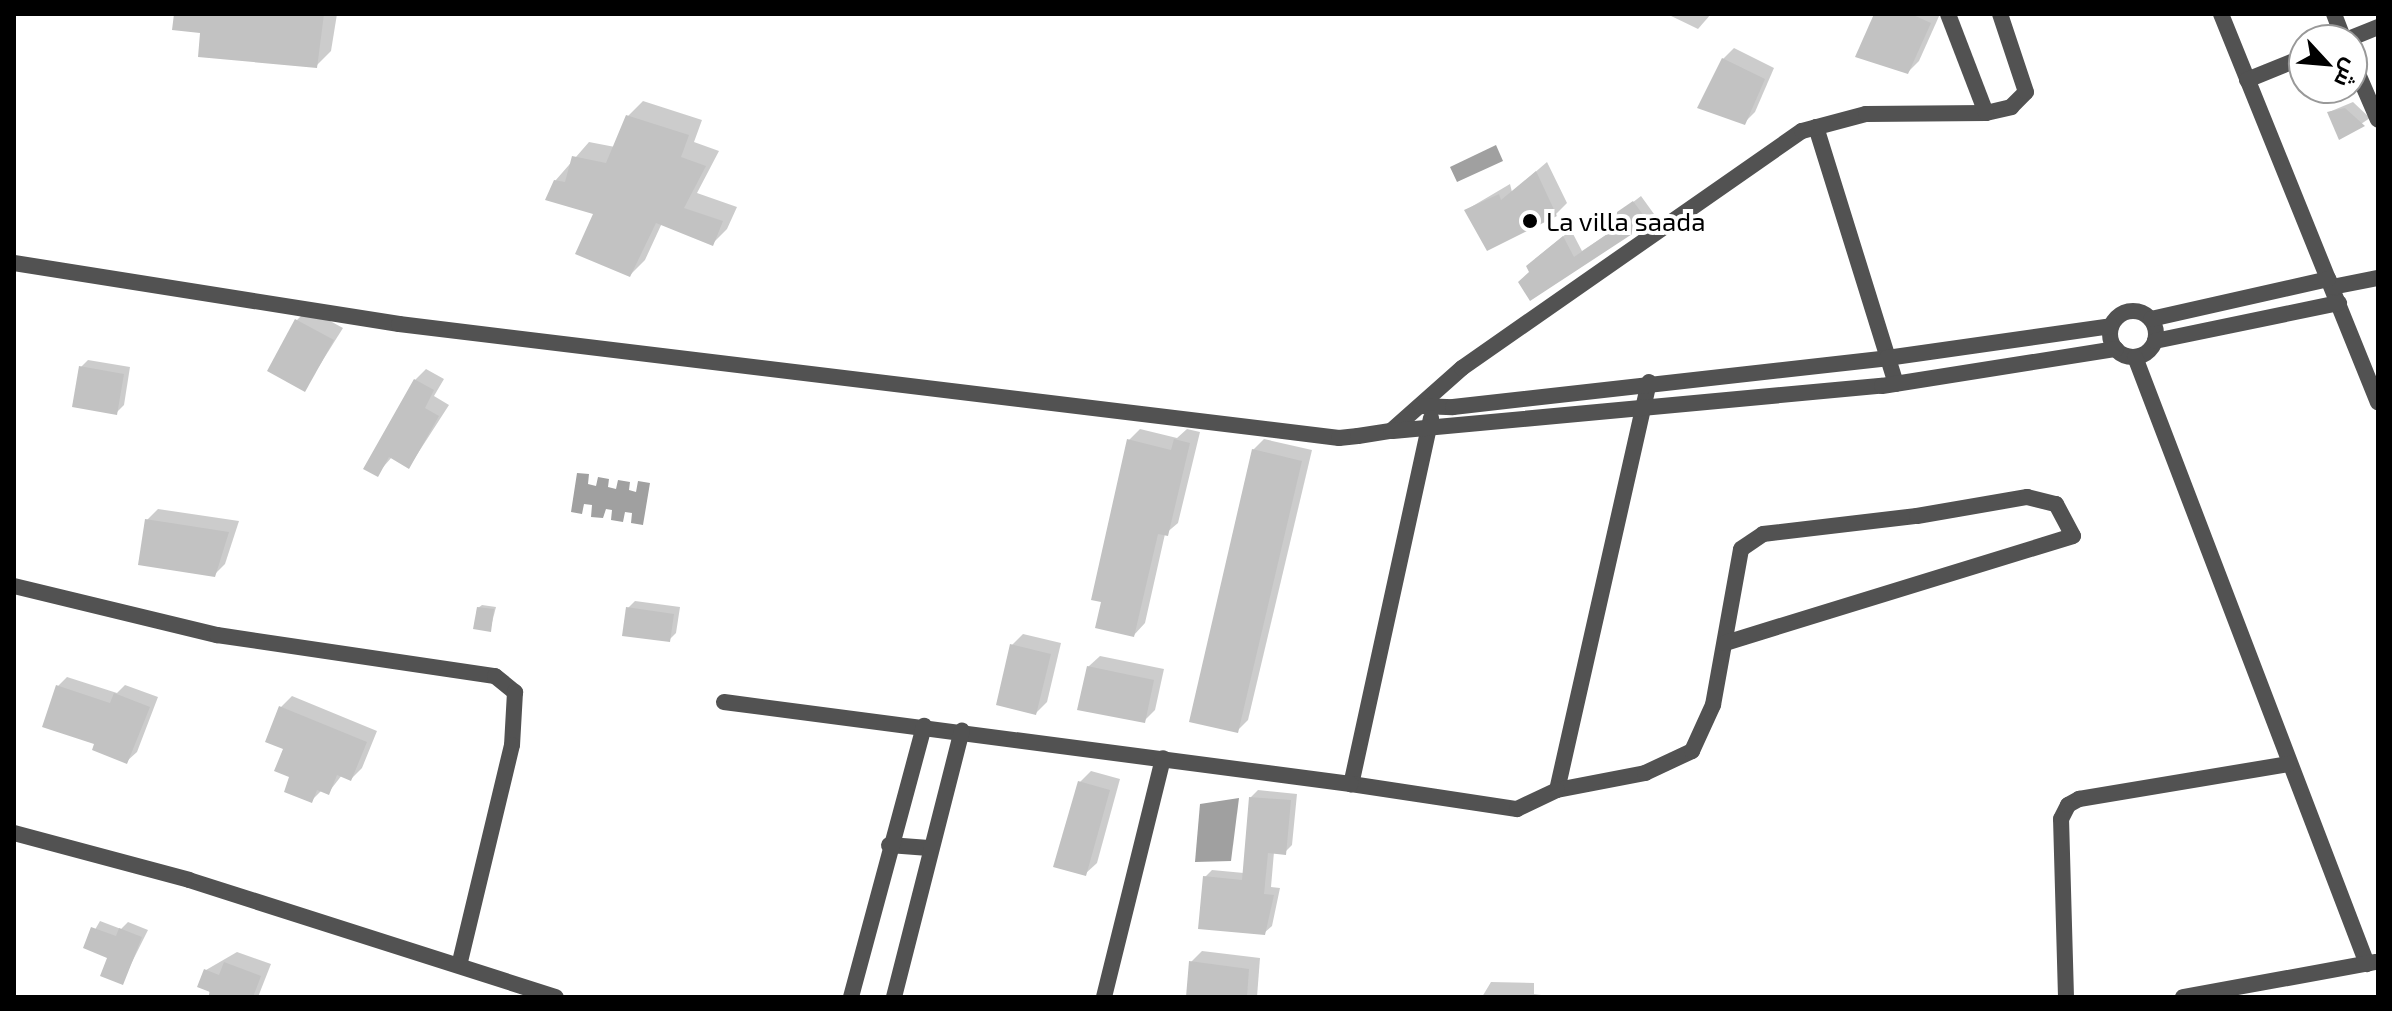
<!DOCTYPE html>
<html>
<head>
<meta charset="utf-8">
<style>
  body { margin:0 }
  #map { position:relative; width:2392px; height:1011px; overflow:hidden; background:#fff; font-family:"Exo 2",Cairo,sans-serif }
  div>[style] { position:absolute }
  .water>* { inset:0; background:#a0a0a0 }
  .shadow>* { inset:0; background:#0003 }
  .building>* { inset:0; background:#c2c2c2 }
  .street>* { height:16px; margin:-8px; padding:0 8px; transform-origin:8px; border-radius:8px; background:#525252 }
  .street>.ring { margin:-8px; padding:0; box-sizing:content-box; background:none; border:16px solid #525252; border-radius:50% }
  .dots>* { width:22px; height:22px; translate:-50% -50%; box-sizing:border-box; border:4px solid #fff; border-radius:50% }
  span { translate:-50% -50%; white-space:nowrap; text-align:center; line-height:1.15; -webkit-text-stroke:8px #fff; paint-order:stroke }
  .poi-label { font-size:26px; color:#000 }
  .left { translate:0 -50%; text-align:left }
  .frame { position:absolute; inset:0; border:16px solid #000; pointer-events:none }
  .north { position:absolute; left:2288px; top:24px; width:80px; height:80px; box-sizing:border-box; background:#fff; border:2px solid #999; border-radius:50%; rotate:116deg; font-size:22px; font-weight:700; line-height:32px; text-align:center; color:#000 }
  .north::after { content:''; display:block; margin:auto; width:28px; height:36px; background:#000; clip-path:polygon(50% 0,100% 100%,50% 72%,0 100%) }
</style>
</head>
<body>
<div id="map">
  <div class="water">
    <i style="clip-path:polygon(1496px 145px,1503px 161px,1457px 182px,1450px 167px)"></i>
    <i style="clip-path:polygon(577px 473px,589px 474px,588px 484px,596px 486px,598px 477px,609px 479px,608px 487px,616px 489px,618px 480px,630px 482px,629px 490px,636px 492px,638px 481px,650px 483px,643px 525px,631px 523px,632px 513px,625px 512px,623px 522px,611px 520px,612px 510px,606px 509px,603px 518px,591px 517px,592px 505px,584px 504px,582px 514px,571px 512px)"></i>
    <i style="clip-path:polygon(1239px 798px,1231px 861px,1195px 862px,1200px 804px)"></i>
  </div>
  <div class="shadow">
    <i style="clip-path:polygon(176px 14px,337px 14px,331px 51px,316px 66px,202px 31px)"></i>
    <i style="clip-path:polygon(1667px 14px,1711px 14px,1698px 29px)"></i>
    <i style="clip-path:polygon(1876px 14px,1940px 14px,1919px 61px,1908px 72px)"></i>
    <i style="clip-path:polygon(1734px 48px,1774px 68px,1755px 112px,1744px 123px,1723px 59px)"></i>
    <i style="clip-path:polygon(643px 101px,702px 120px,694px 142px,719px 151px,697px 193px,737px 207px,727px 229px,712px 244px,662px 223px,645px 260px,630px 275px,596px 213px,555px 181px,589px 142px,615px 147px,628px 116px)"></i>
    <i style="clip-path:polygon(2353px 102px,2370px 118px,2340px 138px,2329px 112px)"></i>
    <i style="clip-path:polygon(1547px 162px,1567px 203px,1556px 214px,1488px 248px,1466px 210px,1510px 184px,1512px 192px)"></i>
    <i style="clip-path:polygon(1641px 196px,1654px 214px,1647px 222px,1530px 298px,1535px 259px,1571px 230px,1582px 251px,1618px 227px,1619px 213px)"></i>
    <i style="clip-path:polygon(308px 309px,343px 328px,304px 390px,297px 320px)"></i>
    <i style="clip-path:polygon(88px 360px,130px 367px,124px 405px,116px 413px,81px 367px)"></i>
    <i style="clip-path:polygon(426px 369px,444px 379px,434px 396px,449px 405px,409px 467px,392px 457px,377px 474px,415px 380px)"></i>
    <i style="clip-path:polygon(1140px 429px,1177px 438px,1187px 429px,1200px 432px,1178px 523px,1165px 534px,1145px 623px,1134px 635px,1129px 440px)"></i>
    <i style="clip-path:polygon(1264px 439px,1312px 450px,1248px 720px,1237px 731px,1253px 450px)"></i>
    <i style="clip-path:polygon(158px 509px,239px 521px,225px 564px,214px 575px,147px 520px)"></i>
    <i style="clip-path:polygon(635px 601px,680px 607px,676px 633px,669px 640px,628px 608px)"></i>
    <i style="clip-path:polygon(482px 605px,496px 607px,490px 630px,478px 608px)"></i>
    <i style="clip-path:polygon(1023px 634px,1061px 643px,1047px 702px,1036px 713px,1012px 645px)"></i>
    <i style="clip-path:polygon(1100px 656px,1164px 669px,1155px 710px,1144px 721px,1088px 667px)"></i>
    <i style="clip-path:polygon(67px 677px,117px 693px,125px 685px,158px 697px,137px 752px,127px 761px,97px 743px,58px 686px)"></i>
    <i style="clip-path:polygon(292px 696px,377px 731px,362px 768px,351px 779px,342px 775px,328px 793px,322px 790px,311px 801px,292px 776px,285px 748px,281px 707px)"></i>
    <i style="clip-path:polygon(1091px 771px,1120px 779px,1097px 863px,1085px 874px,1080px 782px)"></i>
    <i style="clip-path:polygon(1258px 790px,1297px 794px,1292px 845px,1285px 852px,1274px 852px,1271px 887px,1280px 888px,1272px 926px,1264px 933px,1205px 877px,1212px 870px,1244px 873px,1251px 797px)"></i>
    <i style="clip-path:polygon(100px 921px,121px 929px,128px 922px,148px 930px,122px 982px,110px 956px,85px 947px)"></i>
    <i style="clip-path:polygon(1202px 951px,1260px 958px,1257px 997px,1188px 997px,1191px 962px)"></i>
    <i style="clip-path:polygon(237px 952px,271px 964px,258px 997px,210px 997px,206px 970px)"></i>
    <i style="clip-path:polygon(1491px 982px,1534px 983px,1534px 994px,1556px 997px,1482px 997px)"></i>
  </div>
  <div class="building">
    <i style="clip-path:polygon(174px 14px,324px 14px,317px 68px,198px 57px,200px 33px,172px 30px)"></i>
    <i style="clip-path:polygon(1874px 14px,1911px 14px,1931px 23px,1908px 74px,1855px 57px)"></i>
    <i style="clip-path:polygon(1722px 58px,1765px 79px,1745px 125px,1697px 108px)"></i>
    <i style="clip-path:polygon(2345px 108px,2365px 126px,2339px 140px,2327px 112px)"></i>
    <i style="clip-path:polygon(626px 115px,689px 135px,681px 157px,706px 166px,684px 208px,723px 221px,713px 246px,656px 223px,630px 277px,575px 254px,593px 214px,545px 200px,554px 180px,565px 182px,572px 156px,606px 163px)"></i>
    <i style="clip-path:polygon(1536px 171px,1557px 216px,1487px 251px,1464px 210px,1499px 194px,1501px 200px)"></i>
    <i style="clip-path:polygon(1633px 201px,1649px 223px,1530px 301px,1518px 282px,1529px 272px,1526px 266px,1563px 236px,1574px 257px,1616px 228px,1617px 212px)"></i>
    <i style="clip-path:polygon(295px 319px,334px 340px,305px 392px,267px 371px)"></i>
    <i style="clip-path:polygon(79px 366px,124px 374px,117px 415px,72px 407px)"></i>
    <i style="clip-path:polygon(414px 379px,434px 390px,425px 408px,439px 416px,409px 469px,389px 457px,378px 477px,363px 469px)"></i>
    <i style="clip-path:polygon(1127px 439px,1171px 450px,1174px 439px,1190px 443px,1168px 536px,1158px 534px,1134px 637px,1095px 628px,1101px 602px,1091px 600px)"></i>
    <i style="clip-path:polygon(1252px 449px,1302px 461px,1238px 733px,1189px 722px)"></i>
    <i style="clip-path:polygon(145px 519px,229px 532px,215px 577px,138px 565px)"></i>
    <i style="clip-path:polygon(477px 607px,494px 609px,491px 632px,473px 629px)"></i>
    <i style="clip-path:polygon(626px 607px,674px 614px,670px 642px,622px 636px)"></i>
    <i style="clip-path:polygon(1010px 644px,1051px 654px,1036px 715px,996px 705px)"></i>
    <i style="clip-path:polygon(1087px 666px,1154px 680px,1145px 723px,1077px 710px)"></i>
    <i style="clip-path:polygon(56px 685px,110px 703px,114px 693px,150px 707px,127px 764px,92px 750px,94px 744px,42px 727px)"></i>
    <i style="clip-path:polygon(279px 706px,367px 742px,351px 781px,337px 775px,329px 795px,317px 790px,312px 803px,284px 792px,289px 777px,274px 771px,283px 749px,265px 742px)"></i>
    <i style="clip-path:polygon(1078px 781px,1110px 790px,1086px 876px,1053px 867px)"></i>
    <i style="clip-path:polygon(1249px 797px,1291px 800px,1286px 855px,1268px 853px,1264px 894px,1274px 895px,1265px 935px,1198px 929px,1203px 876px,1242px 880px)"></i>
    <i style="clip-path:polygon(91px 927px,116px 936px,119px 928px,142px 937px,123px 985px,100px 976px,107px 958px,83px 948px)"></i>
    <i style="clip-path:polygon(1189px 961px,1249px 969px,1247px 997px,1186px 997px)"></i>
    <i style="clip-path:polygon(224px 962px,261px 976px,253px 997px,208px 997px,210px 992px,197px 987px,204px 969px,219px 975px)"></i>
  </div>
  <div class="street">
    <i style="left:2221px;top:14px;width:419px;rotate:68deg"></i>
    <i style="left:2334px;top:14px;width:28px;rotate:69deg"></i>
    <i style="left:2346px;top:40px;width:35px;rotate:-22deg"></i>
    <i style="left:2352px;top:60px;width:65px;rotate:66.6deg"></i>
    <i style="left:2247px;top:80px;width:61px;rotate:-22deg"></i>
    <i style="left:1986px;top:113px;width:26px;rotate:-13deg"></i>
    <i style="left:2011px;top:107px;width:21px;rotate:-45deg"></i>
    <i style="left:2026px;top:92px;width:82px;rotate:-108.4deg"></i>
    <i style="left:1816px;top:127px;width:269px;rotate:72.7deg"></i>
    <i style="left:14px;top:263px;width:390px;rotate:9deg"></i>
    <i style="left:399px;top:324px;width:947px;rotate:6.91deg"></i>
    <i style="left:1339px;top:438px;width:19px;rotate:-6deg"></i>
    <i style="left:1358px;top:436px;width:33px;rotate:-9deg"></i>
    <i style="left:1391px;top:431px;width:95px;rotate:-41.6deg"></i>
    <i style="left:1462px;top:368px;width:414px;rotate:-34.9deg"></i>
    <i style="left:1802px;top:131px;width:66px;rotate:-14.9deg"></i>
    <i style="left:1866px;top:114px;width:120px;rotate:-0.5deg"></i>
    <i style="left:1986px;top:113px;width:106px;rotate:-111deg"></i>
    <i style="left:2332px;top:287px;width:47px;rotate:-11.1deg"></i>
    <i class="ring" style="left:2110px;top:311px;width:30px;height:30px"></i>
    <i style="left:2151px;top:319px;width:182px;rotate:-12.7deg"></i>
    <i style="left:2155px;top:341px;width:188px;rotate:-11.7deg"></i>
    <i style="left:2135px;top:357px;width:650px;rotate:69.08deg"></i>
    <i style="left:1649px;top:382px;width:418px;rotate:102.7deg"></i>
    <i style="left:1557px;top:790px;width:90px;rotate:-10.9deg"></i>
    <i style="left:1645px;top:773px;width:52px;rotate:-25.1deg"></i>
    <i style="left:1692px;top:751px;width:51px;rotate:-65.5deg"></i>
    <i style="left:1713px;top:705px;width:158px;rotate:-79.8deg"></i>
    <i style="left:1741px;top:549px;width:27px;rotate:-34deg"></i>
    <i style="left:1763px;top:534px;width:155px;rotate:-6.7deg"></i>
    <i style="left:1917px;top:516px;width:112px;rotate:-9.8deg"></i>
    <i style="left:2027px;top:497px;width:30px;rotate:14deg"></i>
    <i style="left:2056px;top:504px;width:36px;rotate:62deg"></i>
    <i style="left:2073px;top:536px;width:364px;rotate:162.9deg"></i>
    <i style="left:1420px;top:406px;width:33px;rotate:2deg"></i>
    <i style="left:1453px;top:407px;width:437px;rotate:-6.4deg"></i>
    <i style="left:1887px;top:358px;width:226px;rotate:-8.1deg"></i>
    <i style="left:1431px;top:418px;width:375px;rotate:102.3deg"></i>
    <i style="left:1351px;top:784px;width:168px;rotate:8.6deg"></i>
    <i style="left:1517px;top:809px;width:44px;rotate:-25.4deg"></i>
    <i style="left:1393px;top:431px;width:491px;rotate:-5.3deg"></i>
    <i style="left:1882px;top:386px;width:237px;rotate:-9deg"></i>
    <i style="left:14px;top:586px;width:209px;rotate:13.6deg"></i>
    <i style="left:217px;top:635px;width:281px;rotate:8.4deg"></i>
    <i style="left:495px;top:676px;width:26px;rotate:39deg"></i>
    <i style="left:515px;top:692px;width:53px;rotate:93.2deg"></i>
    <i style="left:512px;top:745px;width:226px;rotate:103.5deg"></i>
    <i style="left:724px;top:702px;width:632px;rotate:7.45deg"></i>
    <i style="left:14px;top:833px;width:181px;rotate:15deg"></i>
    <i style="left:189px;top:880px;width:385px;rotate:17.7deg"></i>
    <i style="left:889px;top:845px;width:40px;rotate:4.3deg"></i>
    <i style="left:851px;top:997px;width:281px;rotate:-74.9deg"></i>
    <i style="left:894px;top:997px;width:275px;rotate:-75.7deg"></i>
    <i style="left:1104px;top:997px;width:246px;rotate:-76.1deg"></i>
    <i style="left:2066px;top:997px;width:178px;rotate:-91.6deg"></i>
    <i style="left:2061px;top:819px;width:16px;rotate:-63deg"></i>
    <i style="left:2068px;top:805px;width:13px;rotate:-29deg"></i>
    <i style="left:2079px;top:799px;width:213px;rotate:-9.5deg"></i>
    <i style="left:2183px;top:997px;width:196px;rotate:-10.3deg"></i>
  </div>
  <div class="dots">
    <i style="left:1530px;top:221px;background:#000"></i>
  </div>
  <div class="poi-label">
    <span class="left" style="left:1546px;top:221px">La villa saada</span>
  </div>
  <div class="frame"></div>
  <div class="north">ش</div>
</div>
</body>
</html>
